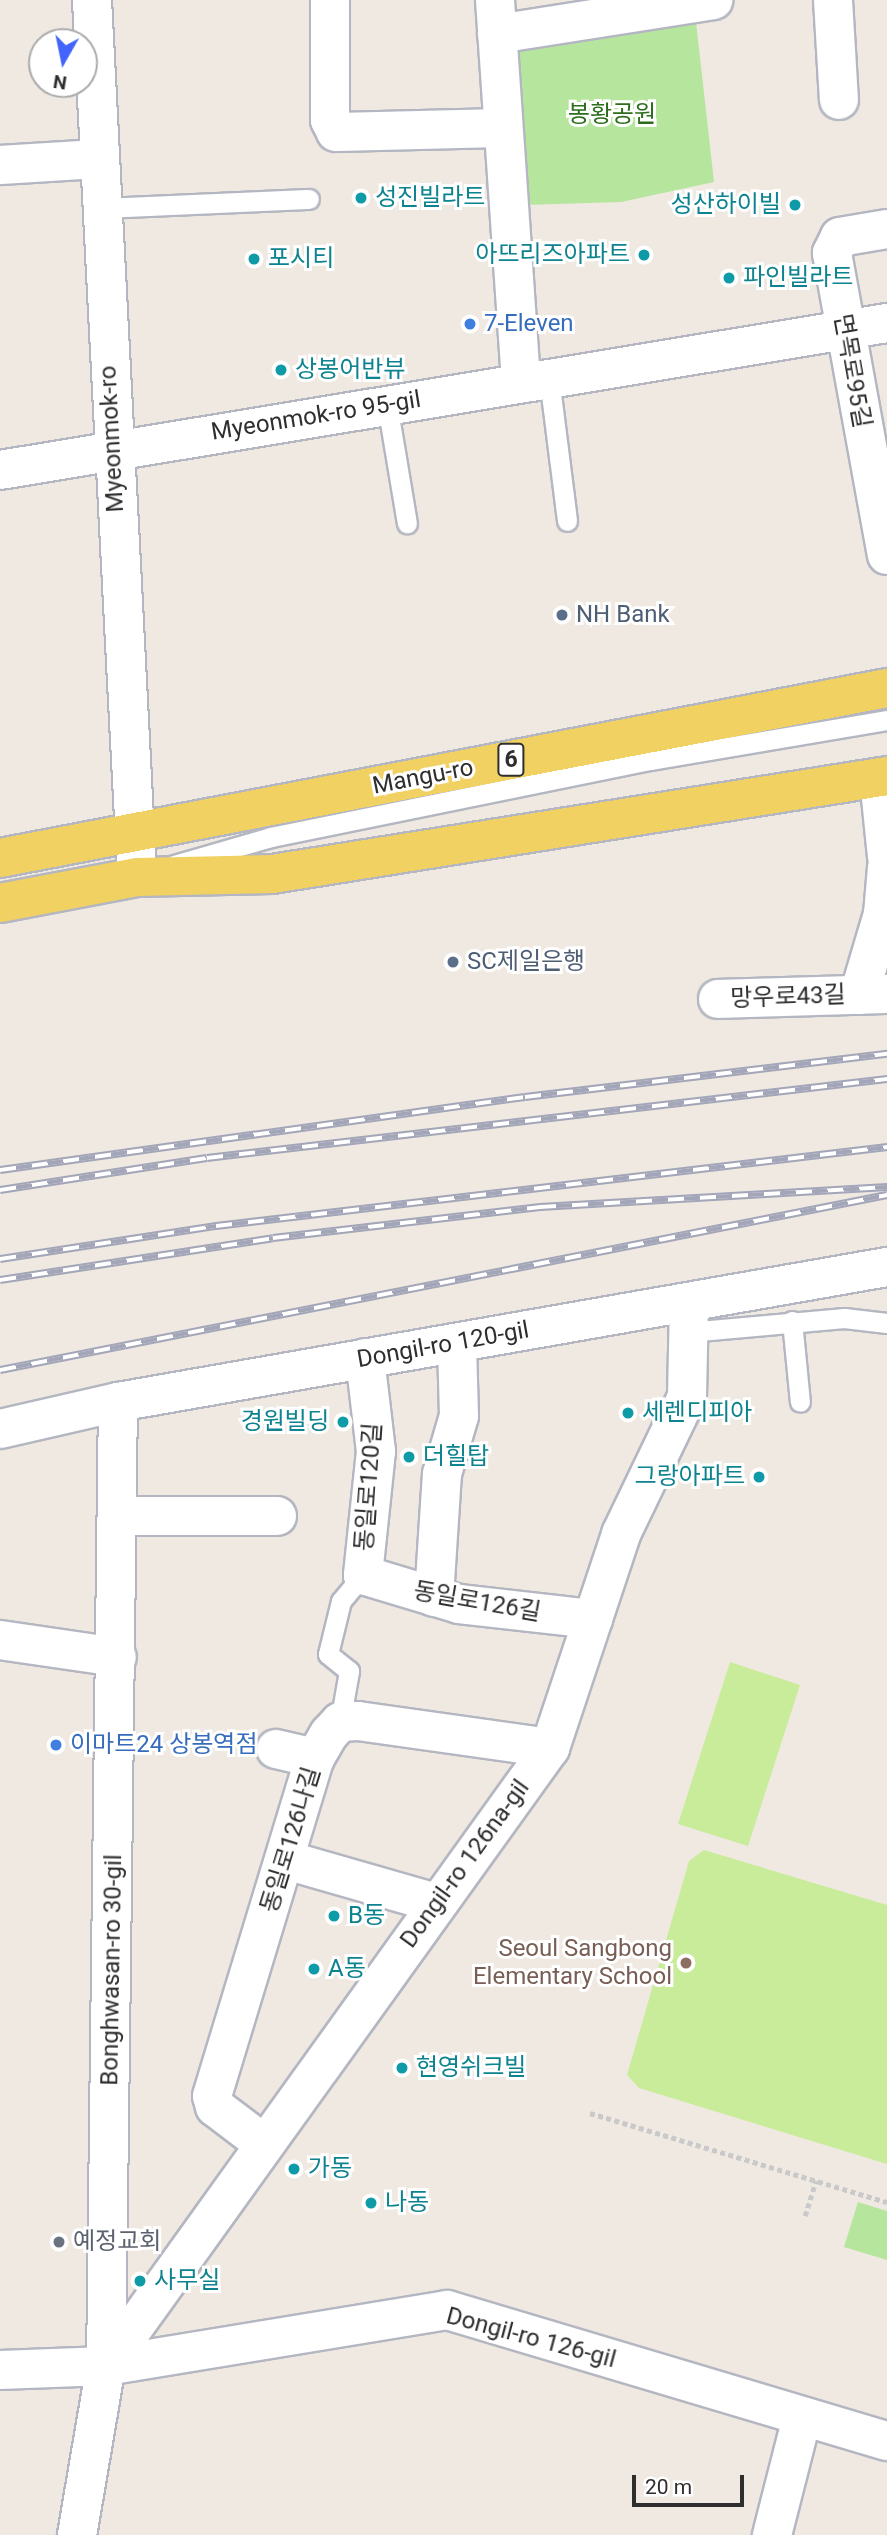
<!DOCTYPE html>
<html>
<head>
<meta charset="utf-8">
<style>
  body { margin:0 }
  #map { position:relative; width:887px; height:2535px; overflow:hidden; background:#efe9e1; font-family:Roboto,"Noto Sans KR",sans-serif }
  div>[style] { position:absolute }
  .green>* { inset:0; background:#b6e59e }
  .pitch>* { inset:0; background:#c9ec9a }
  .path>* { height:4.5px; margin-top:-2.25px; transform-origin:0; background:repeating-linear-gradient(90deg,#c9c9c9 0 5px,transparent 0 8.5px) }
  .roads { filter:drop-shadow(2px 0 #b4b7c1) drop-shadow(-2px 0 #b4b7c1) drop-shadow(0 2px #b4b7c1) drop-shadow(0 -2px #b4b7c1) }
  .lane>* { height:19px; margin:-9.5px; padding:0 9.5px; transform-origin:9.5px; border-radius:9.5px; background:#fff }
  .street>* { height:38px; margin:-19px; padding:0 19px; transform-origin:19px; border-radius:19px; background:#fff }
  .secondary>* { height:38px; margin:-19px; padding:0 19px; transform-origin:19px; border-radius:19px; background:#fff }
  .primary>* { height:38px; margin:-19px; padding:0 19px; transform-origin:19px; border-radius:19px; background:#f2d163 }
  .rail>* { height:8px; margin-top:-4px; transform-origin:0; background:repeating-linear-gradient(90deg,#fff 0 16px,#a3a6b8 0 32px); box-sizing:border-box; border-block:2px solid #a3a6b8 }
  .dots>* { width:19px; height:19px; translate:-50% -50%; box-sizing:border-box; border:4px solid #fff; border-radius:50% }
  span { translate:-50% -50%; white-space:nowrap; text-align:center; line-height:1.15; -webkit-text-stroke:6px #fff; paint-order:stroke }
  .shield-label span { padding:2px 5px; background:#fff; border:2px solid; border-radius:5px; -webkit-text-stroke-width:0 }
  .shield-label { font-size:23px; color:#2e2e2e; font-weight:700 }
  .park-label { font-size:24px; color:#2c6e1b }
  .culture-label { font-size:24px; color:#0d838f }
  .left { translate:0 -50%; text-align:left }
  .right { translate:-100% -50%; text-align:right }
  .shop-label { font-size:24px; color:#366cbe }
  .street-label { font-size:24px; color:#2e2e2e }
  .service-label { font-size:24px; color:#4e5e75 }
  .education-label { font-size:24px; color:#785e54 }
  .worship-label { font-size:24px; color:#5b616d }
  .north { position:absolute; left:28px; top:28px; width:70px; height:70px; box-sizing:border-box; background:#fff; border:2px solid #ababab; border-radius:50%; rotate:189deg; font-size:19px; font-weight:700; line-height:28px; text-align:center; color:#2e2e2e }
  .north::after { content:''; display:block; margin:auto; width:24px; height:32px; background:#4264fb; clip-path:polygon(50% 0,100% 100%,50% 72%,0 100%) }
  .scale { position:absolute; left:632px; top:2475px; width:112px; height:32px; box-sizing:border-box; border:4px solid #2e2e2e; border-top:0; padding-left:9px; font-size:21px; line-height:24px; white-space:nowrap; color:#2e2e2e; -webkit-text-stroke:5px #fff; paint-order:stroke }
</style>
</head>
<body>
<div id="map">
  <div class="green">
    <i style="clip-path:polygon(691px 18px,696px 22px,714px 182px,621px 202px,524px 205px,508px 42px)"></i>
    <i style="clip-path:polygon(858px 2202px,887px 2211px,887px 2260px,844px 2247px)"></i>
  </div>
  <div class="pitch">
    <i style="clip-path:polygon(730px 1662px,800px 1685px,748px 1846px,678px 1824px)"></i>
    <i style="clip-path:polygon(704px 1850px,887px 1905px,887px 2164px,639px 2088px,627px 2075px,689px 1861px)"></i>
  </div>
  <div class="path">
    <i style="left:590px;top:2113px;width:310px;rotate:16.7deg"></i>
    <i style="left:805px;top:2216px;width:37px;rotate:-73deg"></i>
  </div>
  <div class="roads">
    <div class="lane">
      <i style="left:101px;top:208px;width:208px;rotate:-2.5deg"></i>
      <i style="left:549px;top:378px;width:144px;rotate:82.8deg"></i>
      <i style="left:387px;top:404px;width:121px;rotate:80.5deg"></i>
      <i style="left:174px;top:865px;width:101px;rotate:-16.1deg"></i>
      <i style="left:271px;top:837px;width:387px;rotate:-11.5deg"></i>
      <i style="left:650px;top:760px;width:240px;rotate:-9.6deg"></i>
      <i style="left:792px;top:1321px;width:81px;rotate:84.4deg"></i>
      <i style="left:688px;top:1332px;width:157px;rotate:-5.1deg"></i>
      <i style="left:844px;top:1318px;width:43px;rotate:6.6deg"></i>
      <i style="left:340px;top:1722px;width:52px;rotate:-80deg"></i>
      <i style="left:349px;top:1671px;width:27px;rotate:-141deg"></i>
      <i style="left:328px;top:1654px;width:55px;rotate:-76.2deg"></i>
      <i style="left:341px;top:1601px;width:34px;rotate:-50deg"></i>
    </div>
    <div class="street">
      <i style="left:330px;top:0;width:120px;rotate:90deg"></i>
      <i style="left:330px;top:120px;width:13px;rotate:63deg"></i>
      <i style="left:336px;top:132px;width:167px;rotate:-1.4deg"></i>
      <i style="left:495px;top:0;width:384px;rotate:86.1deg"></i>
      <i style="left:833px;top:0;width:100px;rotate:86.6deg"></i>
      <i style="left:497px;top:34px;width:219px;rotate:-8.9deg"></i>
      <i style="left:0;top:165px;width:99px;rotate:-3.5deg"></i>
      <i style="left:887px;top:229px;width:48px;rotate:170.3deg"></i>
      <i style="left:840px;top:237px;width:18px;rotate:117deg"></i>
      <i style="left:832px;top:253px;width:307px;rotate:79.7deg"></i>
      <i style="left:0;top:470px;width:899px;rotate:-9.41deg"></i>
      <i style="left:879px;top:778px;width:79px;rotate:84.2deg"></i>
      <i style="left:859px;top:995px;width:84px;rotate:-73.5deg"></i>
      <i style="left:883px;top:914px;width:47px;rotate:-85.1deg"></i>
      <i style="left:718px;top:999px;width:169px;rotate:-1.7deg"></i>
      <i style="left:365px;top:1358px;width:94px;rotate:83.3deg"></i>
      <i style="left:376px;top:1451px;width:125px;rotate:96deg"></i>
      <i style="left:363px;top:1575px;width:100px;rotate:16.8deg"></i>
      <i style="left:459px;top:1604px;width:135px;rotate:6.4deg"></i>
      <i style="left:0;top:1429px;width:121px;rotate:-12.9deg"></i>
      <i style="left:118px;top:1402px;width:781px;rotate:-9.96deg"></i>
      <i style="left:119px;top:1516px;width:158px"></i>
      <i style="left:434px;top:1597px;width:123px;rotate:-86.3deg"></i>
      <i style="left:442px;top:1474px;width:60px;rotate:-73.7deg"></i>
      <i style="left:459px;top:1416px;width:73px;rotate:-91.6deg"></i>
      <i style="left:0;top:1640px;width:118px;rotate:8.3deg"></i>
      <i style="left:276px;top:1749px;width:40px;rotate:13deg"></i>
      <i style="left:286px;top:1860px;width:156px;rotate:16deg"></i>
      <i style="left:264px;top:2144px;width:61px;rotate:-142.9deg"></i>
      <i style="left:215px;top:2107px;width:11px;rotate:-105deg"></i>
      <i style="left:212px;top:2096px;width:353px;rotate:-73.1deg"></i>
      <i style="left:315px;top:1758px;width:28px;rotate:-60deg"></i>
      <i style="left:329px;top:1734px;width:16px;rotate:-47deg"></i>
      <i style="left:340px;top:1722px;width:18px;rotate:-3deg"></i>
      <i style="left:358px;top:1721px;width:194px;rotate:8deg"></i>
      <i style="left:106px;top:2366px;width:761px;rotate:-54.3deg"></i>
      <i style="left:550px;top:1748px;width:225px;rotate:-71.6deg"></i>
      <i style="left:621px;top:1534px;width:152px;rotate:-64.3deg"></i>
      <i style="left:687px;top:1397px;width:95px;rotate:-88.8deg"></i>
      <i style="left:0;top:2370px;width:106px;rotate:-2.2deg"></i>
      <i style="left:106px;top:2366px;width:346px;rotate:-9.3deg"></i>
      <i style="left:447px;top:2310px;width:459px;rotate:16.6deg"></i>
      <i style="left:77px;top:2535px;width:171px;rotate:-80.3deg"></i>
      <i style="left:106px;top:2366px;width:964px;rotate:-89.29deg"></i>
      <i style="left:772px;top:2535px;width:122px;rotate:-75.7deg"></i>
    </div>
    <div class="secondary">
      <i style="left:92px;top:0;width:878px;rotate:87.06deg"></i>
    </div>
    <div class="primary">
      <i style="left:0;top:858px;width:903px;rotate:-10.85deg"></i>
      <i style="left:0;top:903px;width:139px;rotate:-10.7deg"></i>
      <i style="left:137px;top:877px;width:135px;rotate:-1.3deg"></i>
      <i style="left:272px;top:874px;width:623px;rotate:-9.05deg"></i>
    </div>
  </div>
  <div class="rail">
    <i style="left:0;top:1170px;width:530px;rotate:-7.92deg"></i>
    <i style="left:525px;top:1097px;width:365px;rotate:-6.8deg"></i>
    <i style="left:0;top:1190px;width:209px;rotate:-8.8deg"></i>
    <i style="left:207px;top:1158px;width:685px;rotate:-6.63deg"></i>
    <i style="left:0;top:1259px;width:219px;rotate:-8.7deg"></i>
    <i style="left:216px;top:1226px;width:676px;rotate:-6.71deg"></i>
    <i style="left:0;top:1280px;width:276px;rotate:-8.7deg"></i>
    <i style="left:273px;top:1238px;width:269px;rotate:-6.6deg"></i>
    <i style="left:540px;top:1207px;width:348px;rotate:-3.3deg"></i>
    <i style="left:0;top:1370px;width:904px;rotate:-11.16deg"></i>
  </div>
  <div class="dots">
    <i style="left:361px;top:198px;background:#0f9aa8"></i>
    <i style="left:795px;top:205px;background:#0f9aa8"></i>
    <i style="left:644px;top:255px;background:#0f9aa8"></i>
    <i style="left:254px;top:259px;background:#0f9aa8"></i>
    <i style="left:729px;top:278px;background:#0f9aa8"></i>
    <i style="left:470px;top:324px;background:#3f7fe0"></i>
    <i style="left:281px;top:370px;background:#0f9aa8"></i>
    <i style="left:562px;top:615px;background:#5c6f8a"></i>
    <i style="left:453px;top:962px;background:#5c6f8a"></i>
    <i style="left:628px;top:1413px;background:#0f9aa8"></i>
    <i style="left:343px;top:1422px;background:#0f9aa8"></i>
    <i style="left:409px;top:1457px;background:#0f9aa8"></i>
    <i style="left:759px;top:1477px;background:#0f9aa8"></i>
    <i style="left:56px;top:1745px;background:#3f7fe0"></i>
    <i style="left:334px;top:1916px;background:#0f9aa8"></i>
    <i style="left:686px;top:1963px;background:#8d6e63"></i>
    <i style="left:314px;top:1969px;background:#0f9aa8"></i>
    <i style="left:402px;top:2068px;background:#0f9aa8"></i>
    <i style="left:294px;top:2169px;background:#0f9aa8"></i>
    <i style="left:371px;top:2203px;background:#0f9aa8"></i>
    <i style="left:59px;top:2242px;background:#6b7280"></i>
    <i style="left:140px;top:2281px;background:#0f9aa8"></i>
  </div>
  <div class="shield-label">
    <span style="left:511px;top:760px">6</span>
  </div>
  <div class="park-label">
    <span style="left:612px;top:115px">봉황공원</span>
  </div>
  <div class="culture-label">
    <span class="left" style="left:375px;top:198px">성진빌라트</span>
    <span class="right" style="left:781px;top:205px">성산하이빌</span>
    <span class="right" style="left:630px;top:255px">아뜨리즈아파트</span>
    <span class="left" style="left:268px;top:259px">포시티</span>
    <span class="left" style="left:743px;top:278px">파인빌라트</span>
    <span class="left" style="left:295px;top:370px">상봉어반뷰</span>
    <span class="left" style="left:642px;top:1413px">세렌디피아</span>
    <span class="right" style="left:329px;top:1422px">경원빌딩</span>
    <span class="left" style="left:423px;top:1457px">더힐탑</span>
    <span class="right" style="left:745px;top:1477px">그랑아파트</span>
    <span class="left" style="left:348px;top:1916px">B동</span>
    <span class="left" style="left:328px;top:1969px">A동</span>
    <span class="left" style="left:416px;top:2068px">현영쉬크빌</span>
    <span class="left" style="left:308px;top:2169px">가동</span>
    <span class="left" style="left:385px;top:2203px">나동</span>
    <span class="left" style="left:154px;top:2281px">사무실</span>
  </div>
  <div class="shop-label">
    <span class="left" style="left:484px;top:324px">7-Eleven</span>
    <span class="left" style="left:70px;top:1745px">이마트24 상봉역점</span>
  </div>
  <div class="street-label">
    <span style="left:852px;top:371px;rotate:80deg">면목로95길</span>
    <span style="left:316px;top:416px;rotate:-9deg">Myeonmok-ro 95-gil</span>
    <span style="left:112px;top:439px;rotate:-93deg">Myeonmok-ro</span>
    <span style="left:423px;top:777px;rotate:-11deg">Mangu-ro</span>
    <span style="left:788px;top:997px;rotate:-2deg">망우로43길</span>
    <span style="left:443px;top:1345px;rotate:-10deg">Dongil-ro 120-gil</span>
    <span style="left:369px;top:1487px;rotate:-86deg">동일로120길</span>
    <span style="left:477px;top:1602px;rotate:10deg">동일로126길</span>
    <span style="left:291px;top:1840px;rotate:-73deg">동일로126나길</span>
    <span style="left:465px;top:1864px;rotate:-54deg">Dongil-ro 126na-gil</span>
    <span style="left:112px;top:1970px;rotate:-89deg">Bonghwasan-ro 30-gil</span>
    <span style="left:531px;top:2338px;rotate:15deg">Dongil-ro 126-gil</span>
  </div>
  <div class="service-label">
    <span class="left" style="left:576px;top:615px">NH Bank</span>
    <span class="left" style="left:467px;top:962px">SC제일은행</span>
  </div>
  <div class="education-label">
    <span class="right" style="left:672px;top:1963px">Seoul Sangbong<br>Elementary School</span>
  </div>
  <div class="worship-label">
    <span class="left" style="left:73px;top:2242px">예정교회</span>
  </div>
  <div class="north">N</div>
  <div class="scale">20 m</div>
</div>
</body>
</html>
